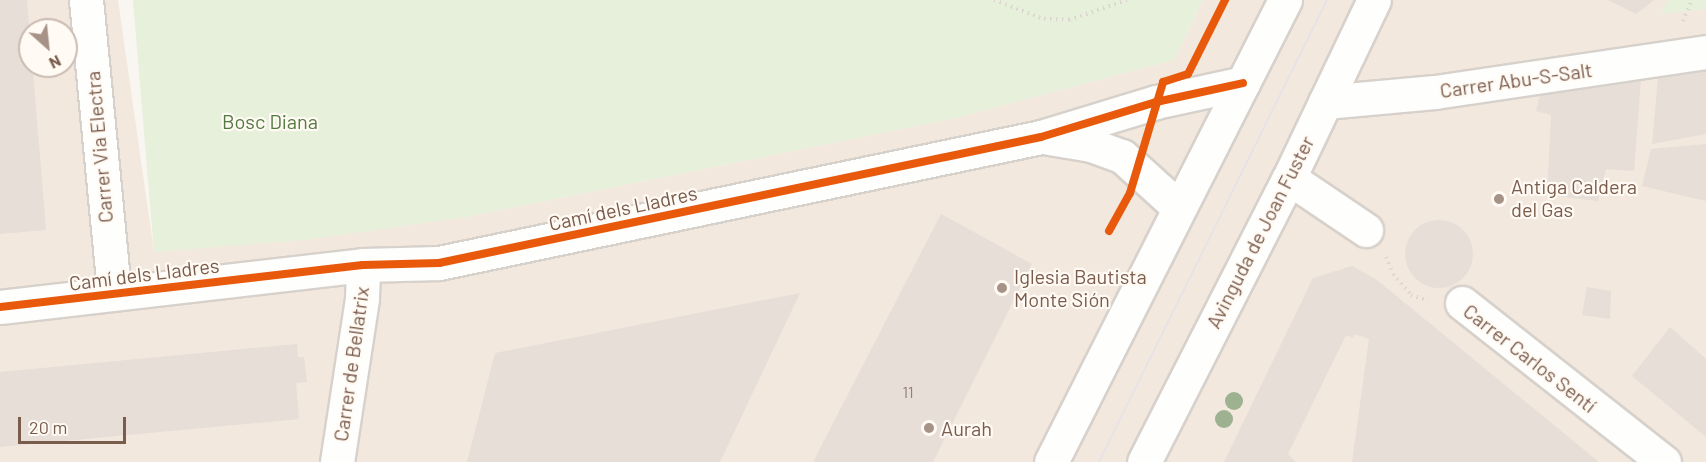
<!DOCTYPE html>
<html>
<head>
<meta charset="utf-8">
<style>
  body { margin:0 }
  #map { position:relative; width:1706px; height:462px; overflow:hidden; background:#f9f5f0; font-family:Barlow,sans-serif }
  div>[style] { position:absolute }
  .residential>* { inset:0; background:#f2e8de }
  .green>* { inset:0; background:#e7f0db }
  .building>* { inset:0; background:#e6ded7 }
  .round { border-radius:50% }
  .path>* { height:4px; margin-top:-2px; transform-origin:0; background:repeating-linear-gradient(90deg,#dcd5d0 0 1.5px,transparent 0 6px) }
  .roads { filter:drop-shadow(2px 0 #d7d1cb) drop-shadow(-2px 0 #d7d1cb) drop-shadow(0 2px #d7d1cb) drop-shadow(0 -2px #d7d1cb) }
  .minor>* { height:33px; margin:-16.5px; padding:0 16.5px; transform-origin:16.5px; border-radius:16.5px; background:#fefefd }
  .secondary>* { height:33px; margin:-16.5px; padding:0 16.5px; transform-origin:16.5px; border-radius:16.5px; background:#fefefd }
  .tram>* { height:1.5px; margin:-0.75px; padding:0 0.75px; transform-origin:0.75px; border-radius:0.75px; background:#e6e3e7 }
  .cycleway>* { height:8px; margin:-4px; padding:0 4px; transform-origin:4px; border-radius:4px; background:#e8590c }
  .trees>* { width:18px; height:18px; margin:-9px; border-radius:50%; background:#9eb190 }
  .dots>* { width:16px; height:16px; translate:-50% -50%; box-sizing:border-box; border:3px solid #fffaf3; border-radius:50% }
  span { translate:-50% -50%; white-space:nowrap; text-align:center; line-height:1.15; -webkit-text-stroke:4.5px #fffaf3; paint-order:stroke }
  .number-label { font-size:16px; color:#977e72 }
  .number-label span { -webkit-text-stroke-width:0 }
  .street-label { font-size:20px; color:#7a5c4d }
  .park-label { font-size:20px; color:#537a41 }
  .poi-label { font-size:20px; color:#7a5c4d }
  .left { translate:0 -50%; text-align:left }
  .north { position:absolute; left:18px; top:18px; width:60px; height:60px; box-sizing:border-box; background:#fffaf3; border:2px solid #cabbb1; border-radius:50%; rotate:153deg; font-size:16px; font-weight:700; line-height:24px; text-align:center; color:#7a5c4d }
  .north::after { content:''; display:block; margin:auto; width:21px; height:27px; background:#a69286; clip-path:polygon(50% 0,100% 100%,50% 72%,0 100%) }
  .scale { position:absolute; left:18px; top:417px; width:108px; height:27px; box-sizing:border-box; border:3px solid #7a5c4d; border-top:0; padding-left:8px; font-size:18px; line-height:21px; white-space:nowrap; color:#7a5c4d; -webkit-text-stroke:4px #fffaf3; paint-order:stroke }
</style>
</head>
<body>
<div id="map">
  <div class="residential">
    <i style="clip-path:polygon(evenodd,0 0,118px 0,154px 252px,466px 217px,951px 119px,1174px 60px,1203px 0,1706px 0,1706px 462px,0 462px,0 0,30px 30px,66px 30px,66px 66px,30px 66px,30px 30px)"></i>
  </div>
  <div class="green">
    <i style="clip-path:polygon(133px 0,1203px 0,1174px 60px,951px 119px,466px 217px,304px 240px,154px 252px)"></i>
    <i style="clip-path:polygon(1668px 0,1706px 0,1706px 9px,1661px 14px)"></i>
  </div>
  <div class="building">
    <i style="clip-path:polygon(0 0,27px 0,46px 230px,0 234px)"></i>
    <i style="clip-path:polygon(1608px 0,1654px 0,1636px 14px)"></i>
    <i style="clip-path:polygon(1706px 69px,1706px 134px,1652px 144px,1658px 78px)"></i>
    <i style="clip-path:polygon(1641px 79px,1634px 171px,1606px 169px,1598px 201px,1547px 195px,1551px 115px,1536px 111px,1540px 95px)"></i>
    <i style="clip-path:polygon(1706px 144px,1706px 201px,1642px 186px,1651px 149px)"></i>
    <i style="clip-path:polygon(941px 214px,1032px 264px,933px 462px,813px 462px)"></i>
    <i class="round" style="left:1405px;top:220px;width:68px;height:68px"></i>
    <i style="clip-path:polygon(1352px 266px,1377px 280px,1599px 462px,1352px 462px,1369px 339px,1354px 334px,1353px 338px,1346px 335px,1288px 454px,1296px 462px,1224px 462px,1313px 278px)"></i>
    <i style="clip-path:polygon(1587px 287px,1611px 291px,1610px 319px,1582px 315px)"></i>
    <i style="clip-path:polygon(800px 293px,720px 462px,467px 462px,495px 353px)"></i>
    <i style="clip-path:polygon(1670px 327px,1706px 359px,1706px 437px,1632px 376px)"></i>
    <i style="clip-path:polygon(297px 344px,298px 357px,304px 357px,307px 382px,296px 383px,299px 419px,0 447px,0 372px)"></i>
  </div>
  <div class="path">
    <i style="left:994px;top:0;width:53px;rotate:20.8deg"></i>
    <i style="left:1044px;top:19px;width:25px;rotate:2deg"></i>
    <i style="left:1069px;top:20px;width:61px;rotate:-19deg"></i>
    <i style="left:1683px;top:21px;width:23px;rotate:-67deg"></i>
    <i style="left:1386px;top:257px;width:18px;rotate:68deg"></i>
    <i style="left:1393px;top:274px;width:28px;rotate:49deg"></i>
    <i style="left:1411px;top:295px;width:18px;rotate:19deg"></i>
  </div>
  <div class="roads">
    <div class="minor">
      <i style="left:86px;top:0;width:294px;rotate:84.5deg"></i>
      <i style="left:1325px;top:102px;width:110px;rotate:-5.2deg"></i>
      <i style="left:1435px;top:92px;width:274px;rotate:-8.4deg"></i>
      <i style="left:1049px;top:138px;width:43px;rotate:9.5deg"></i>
      <i style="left:1091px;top:145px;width:33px;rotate:20deg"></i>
      <i style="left:1122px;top:156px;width:74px;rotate:42.3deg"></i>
      <i style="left:1289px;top:178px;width:93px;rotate:34deg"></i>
      <i style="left:1462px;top:303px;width:257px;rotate:38.2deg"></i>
      <i style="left:0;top:307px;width:365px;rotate:-6.6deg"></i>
      <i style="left:363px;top:265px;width:76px;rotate:-1.5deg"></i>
      <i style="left:439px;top:263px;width:615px;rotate:-11.82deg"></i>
      <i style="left:1041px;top:137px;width:120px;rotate:-16.9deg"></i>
      <i style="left:1156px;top:102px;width:89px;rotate:-12.3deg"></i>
      <i style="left:337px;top:462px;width:166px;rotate:-81.3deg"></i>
      <i style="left:362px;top:298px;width:33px;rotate:-88deg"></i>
    </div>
    <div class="secondary">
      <i style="left:1051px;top:462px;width:518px;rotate:-63.14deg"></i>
      <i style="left:1144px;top:462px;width:319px;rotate:-63deg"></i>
      <i style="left:1289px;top:178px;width:197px;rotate:-64.5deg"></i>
    </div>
  </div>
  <div class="tram">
    <i style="left:1099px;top:462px;width:515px;rotate:-63.73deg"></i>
  </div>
  <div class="cycleway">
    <i style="left:1109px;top:231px;width:43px;rotate:-61.1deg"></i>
    <i style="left:1130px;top:193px;width:116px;rotate:-73.4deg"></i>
    <i style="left:1163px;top:82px;width:26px;rotate:-18deg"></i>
    <i style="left:1188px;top:74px;width:83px;rotate:-63.4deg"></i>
    <i style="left:0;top:307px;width:365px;rotate:-6.6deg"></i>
    <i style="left:363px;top:265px;width:76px;rotate:-1.5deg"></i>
    <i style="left:439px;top:263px;width:615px;rotate:-11.82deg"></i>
    <i style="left:1041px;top:137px;width:120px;rotate:-16.9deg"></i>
    <i style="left:1156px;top:102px;width:89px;rotate:-12.3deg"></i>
  </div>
  <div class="trees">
    <i style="left:1234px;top:401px"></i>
    <i style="left:1224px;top:419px"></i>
  </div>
  <div class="dots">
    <i style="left:1499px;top:199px;background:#a69286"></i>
    <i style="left:1002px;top:288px;background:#a69286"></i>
    <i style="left:929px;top:428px;background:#a69286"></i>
  </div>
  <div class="number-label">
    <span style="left:908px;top:392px">11</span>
  </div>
  <div class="street-label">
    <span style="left:1516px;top:80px;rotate:-8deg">Carrer Abu-S-Salt</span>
    <span style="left:99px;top:147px;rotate:-95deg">Carrer Via Electra</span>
    <span style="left:623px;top:208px;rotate:-12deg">Camí dels Lladres</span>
    <span style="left:1260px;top:232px;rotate:-63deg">Avinguda de Joan Fuster</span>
    <span style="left:144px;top:274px;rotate:-7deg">Camí dels Lladres</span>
    <span style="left:1530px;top:358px;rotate:38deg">Carrer Carlos Sentí</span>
    <span style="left:351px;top:364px;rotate:-82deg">Carrer de Bellatrix</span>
  </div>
  <div class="park-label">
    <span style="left:270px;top:121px">Bosc Diana</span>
  </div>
  <div class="poi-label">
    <span class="left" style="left:1511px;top:198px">Antiga Caldera<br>del Gas</span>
    <span class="left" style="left:1014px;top:288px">Iglesia Bautista<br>Monte Sión</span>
    <span class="left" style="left:941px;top:428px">Aurah</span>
  </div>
  <div class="north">N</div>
  <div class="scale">20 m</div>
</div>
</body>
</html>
